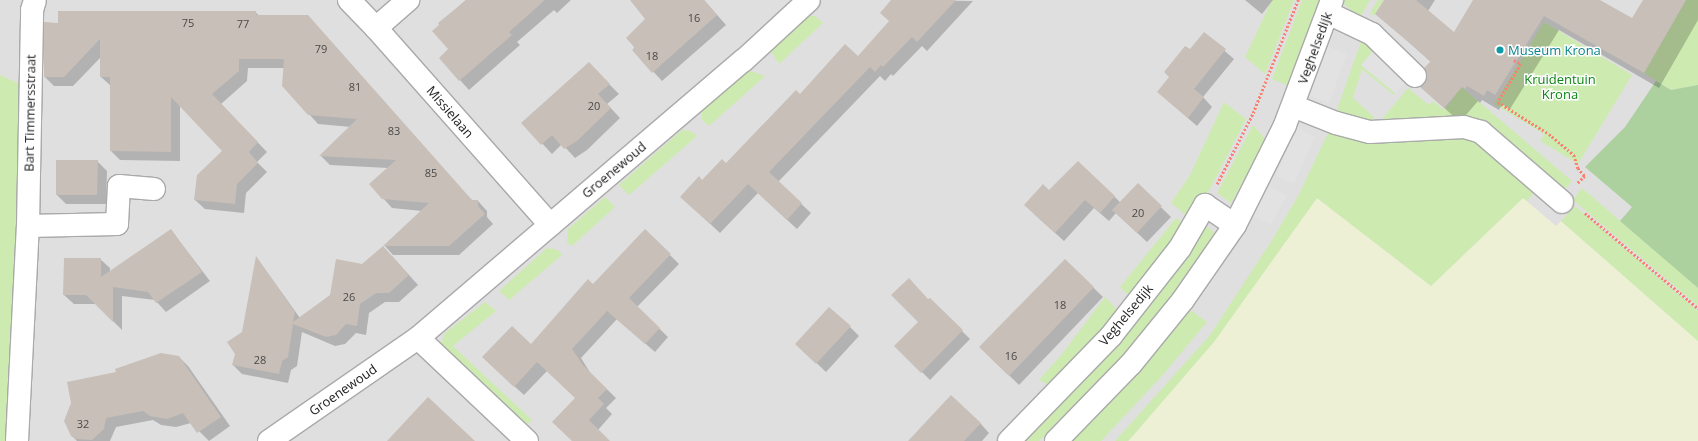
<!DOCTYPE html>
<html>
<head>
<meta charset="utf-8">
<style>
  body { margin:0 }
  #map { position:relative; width:1698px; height:441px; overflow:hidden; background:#f2efe9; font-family:"Open Sans",sans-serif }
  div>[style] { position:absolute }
  .residential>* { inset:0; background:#e0dfdf }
  .farmland>* { inset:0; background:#eef0d5 }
  .grass>* { inset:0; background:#cdebb0 }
  .forest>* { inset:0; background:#add19e }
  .parking>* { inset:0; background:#e2e2e2 }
  .shadow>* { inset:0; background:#0003 }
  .building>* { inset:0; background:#c7bfb8 }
  .path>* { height:2.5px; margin-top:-1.25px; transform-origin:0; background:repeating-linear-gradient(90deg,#fa8072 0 2px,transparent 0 4px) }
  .roads { filter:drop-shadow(1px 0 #a9a9a9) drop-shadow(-1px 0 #a9a9a9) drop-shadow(0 1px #a9a9a9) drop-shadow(0 -1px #a9a9a9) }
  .minor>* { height:22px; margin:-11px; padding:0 11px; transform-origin:11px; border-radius:11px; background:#fff }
  .dots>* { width:11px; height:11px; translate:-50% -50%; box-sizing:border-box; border:2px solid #fff; border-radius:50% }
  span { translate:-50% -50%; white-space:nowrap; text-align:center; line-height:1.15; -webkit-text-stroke:3px #fff; paint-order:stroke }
  .number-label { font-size:11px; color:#4b4948 }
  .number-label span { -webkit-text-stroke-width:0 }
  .street-label { font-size:13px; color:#222 }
  .culture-label { font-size:13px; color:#0d838f }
  .left { translate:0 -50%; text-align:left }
  .park-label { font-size:13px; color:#0c8416 }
</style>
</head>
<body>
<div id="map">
  <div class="residential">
    <i style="clip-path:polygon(0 0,1698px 0,1698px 441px,0 441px)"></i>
  </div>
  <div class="farmland">
    <i style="clip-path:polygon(1317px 198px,1431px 286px,1523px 198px,1556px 226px,1561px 221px,1698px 341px,1698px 441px,1128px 441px,1253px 287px)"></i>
  </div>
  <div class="grass">
    <i style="clip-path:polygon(1272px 0,1294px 0,1265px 74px,1245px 57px)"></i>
    <i style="clip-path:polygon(1302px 0,1320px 0,1289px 86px,1272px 79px)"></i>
    <i style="clip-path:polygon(1344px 0,1370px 0,1360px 18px,1343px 3px)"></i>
    <i style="clip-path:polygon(1378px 0,1383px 0,1374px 16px,1370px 13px)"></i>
    <i style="clip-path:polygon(1686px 0,1698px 0,1698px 85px,1671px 90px,1644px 73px)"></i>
    <i style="clip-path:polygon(809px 16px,815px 16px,823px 23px,779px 64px,770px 50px)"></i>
    <i style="clip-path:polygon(1544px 22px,1632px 75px,1578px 164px,1540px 141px,1544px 134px,1494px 104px)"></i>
    <i style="clip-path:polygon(1362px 39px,1375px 49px,1361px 65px,1395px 93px,1394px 95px,1362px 69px,1353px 98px,1374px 117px,1370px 124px,1335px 115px)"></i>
    <i style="clip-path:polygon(751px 71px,765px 76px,709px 126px,702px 120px,702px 111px,747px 72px)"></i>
    <i style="clip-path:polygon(0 75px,20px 84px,19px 280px,8px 441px,0 441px)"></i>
    <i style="clip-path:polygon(1458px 84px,1572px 181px,1563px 191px,1499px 137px,1377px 125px,1408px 88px,1429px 105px,1433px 101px,1444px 110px,1456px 95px,1452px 91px)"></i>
    <i style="clip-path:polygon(1224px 102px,1246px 119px,1210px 189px,1189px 218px,1171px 203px,1190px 175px)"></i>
    <i style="clip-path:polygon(1253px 125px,1266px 140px,1231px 203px,1217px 193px)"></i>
    <i style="clip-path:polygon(682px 130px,691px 131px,697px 136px,629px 195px,619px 185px)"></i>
    <i style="clip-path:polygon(1329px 131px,1461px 136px,1488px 147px,1536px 190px,1527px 201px,1523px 198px,1431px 286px,1317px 198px,1214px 342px,1131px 438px,1128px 441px,1115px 441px,1210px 335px,1272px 240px,1298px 196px)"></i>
    <i style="clip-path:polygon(1582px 188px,1698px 288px,1698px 306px,1573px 200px)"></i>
    <i style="clip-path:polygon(605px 197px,615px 207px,572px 246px,567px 243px,568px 229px)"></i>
    <i style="clip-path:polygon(1575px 206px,1698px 311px,1698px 341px,1561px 221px)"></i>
    <i style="clip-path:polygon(1176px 218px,1185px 224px,1131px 298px,1120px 287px)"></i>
    <i style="clip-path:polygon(1205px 225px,1215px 233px,1161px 310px,1121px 357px,1039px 441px,1020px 441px)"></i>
    <i style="clip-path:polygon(547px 248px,558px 250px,562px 255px,509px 300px,499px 291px)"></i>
    <i style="clip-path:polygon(1105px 297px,1120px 312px,1051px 386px,1039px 380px,1062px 354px)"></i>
    <i style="clip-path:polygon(485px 302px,496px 311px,453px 346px,532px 420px,529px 423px,520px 423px,442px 349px,441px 343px,445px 333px)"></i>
    <i style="clip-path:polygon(1190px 310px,1207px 322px,1162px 376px,1101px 441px,1071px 441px,1122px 390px)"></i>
  </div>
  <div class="forest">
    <i style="clip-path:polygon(1656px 81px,1671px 90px,1698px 85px,1698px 288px,1620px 221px,1632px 207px,1585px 167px,1625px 127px)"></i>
  </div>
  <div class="parking">
    <i style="clip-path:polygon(1329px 45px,1331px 48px,1347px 54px,1329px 103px,1310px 96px)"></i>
    <i style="clip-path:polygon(1375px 49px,1409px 78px,1395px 93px,1361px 65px)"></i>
    <i style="clip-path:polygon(1298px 125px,1300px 129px,1315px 137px,1294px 184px,1276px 176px)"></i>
    <i style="clip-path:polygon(1270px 184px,1272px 188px,1287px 196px,1271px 224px,1252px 216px)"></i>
  </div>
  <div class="shadow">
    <i style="clip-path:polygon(466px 0,571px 0,557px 13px,554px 10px,517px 42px,520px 45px,469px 90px,440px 58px,450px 49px,439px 23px)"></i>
    <i style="clip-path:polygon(631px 0,704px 0,726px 25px,662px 81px,633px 50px,647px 19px)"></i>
    <i style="clip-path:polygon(893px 0,973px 1px,927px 51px,922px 46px,893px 76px,891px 74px,885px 81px,880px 76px,778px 182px,811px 213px,797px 229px,758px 193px,720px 233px,691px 206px,703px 181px,726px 165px,800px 95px,858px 57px,890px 22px)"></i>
    <i style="clip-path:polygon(1245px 0,1273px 0,1262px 14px)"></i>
    <i style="clip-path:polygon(1385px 0,1435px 0,1428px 11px,1454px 34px,1474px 0,1598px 0,1633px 20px,1644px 0,1698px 0,1698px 20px,1659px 88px,1559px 30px,1510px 109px,1502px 104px,1499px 110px,1482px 100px,1480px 103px,1478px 101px,1460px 122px,1421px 87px,1428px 80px,1431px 62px,1377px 14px)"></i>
    <i style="clip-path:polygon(255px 12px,473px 201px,478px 201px,487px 211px,487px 217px,493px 224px,459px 255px,393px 255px,385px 246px,422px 211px,392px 208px,383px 198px,388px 168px,330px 165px,321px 156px,351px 127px,318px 124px,309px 114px,284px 68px,248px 68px,247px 81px,221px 104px,267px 152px,257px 162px,267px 172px,246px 193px,244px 213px,205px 209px,195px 200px,224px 151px,180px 105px,180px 161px,120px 160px,111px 151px,111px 86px,101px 77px,101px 57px,73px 86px,54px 86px,45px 77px,59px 24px)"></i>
    <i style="clip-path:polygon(1204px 33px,1234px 59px,1203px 97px,1212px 107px,1197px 126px,1167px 100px,1190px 51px)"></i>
    <i style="clip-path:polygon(589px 64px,619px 94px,607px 104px,620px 118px,587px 150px,575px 158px,562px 144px,552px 154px,523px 123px)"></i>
    <i style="clip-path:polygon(97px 161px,107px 171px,106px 204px,66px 204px,57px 195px)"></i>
    <i style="clip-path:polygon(1078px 162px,1121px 203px,1138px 185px,1171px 217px,1147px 242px,1116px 213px,1109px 221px,1094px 208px,1064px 241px,1034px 214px,1049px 191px)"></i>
    <i style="clip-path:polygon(171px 230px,210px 281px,166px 312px,155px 300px,122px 296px,122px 330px,96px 304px,74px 304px,64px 295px,100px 259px,110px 268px,110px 272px)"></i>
    <i style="clip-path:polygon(670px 255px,679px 264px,637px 307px,668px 337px,655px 352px,617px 319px,581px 358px,591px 374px,616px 398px,606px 408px,612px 414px,598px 430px,607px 441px,573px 441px,576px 398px,547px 371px,524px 395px,492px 366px,531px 346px,593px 285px)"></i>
    <i style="clip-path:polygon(392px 256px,418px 285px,399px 302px,385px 302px,369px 313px,366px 335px,356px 333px,345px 344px,335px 346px,302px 332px,297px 366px,291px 370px,288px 383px,242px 374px,233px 365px,243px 333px,257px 258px,300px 318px,331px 296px,363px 265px)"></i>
    <i style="clip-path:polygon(1065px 260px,1103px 297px,1019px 385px,990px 357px)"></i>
    <i style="clip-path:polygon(930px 299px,970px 339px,930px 380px,896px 346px,919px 322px)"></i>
    <i style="clip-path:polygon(850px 327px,859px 336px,826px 372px,806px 353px)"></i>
    <i style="clip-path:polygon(179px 357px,188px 366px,230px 426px,209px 441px,191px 423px,176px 427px,161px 425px,153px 420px,116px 427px,110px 441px,77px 441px,71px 435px,117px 373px)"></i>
    <i style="clip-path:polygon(980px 423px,989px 433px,982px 441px,909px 441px)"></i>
  </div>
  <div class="building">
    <i style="clip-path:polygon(467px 0,545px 0,509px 32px,512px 35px,459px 81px,439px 58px,448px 49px,432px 31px,439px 25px,438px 23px)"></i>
    <i style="clip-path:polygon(630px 0,704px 0,717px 15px,652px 73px,632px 50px,635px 48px,626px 38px,645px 19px)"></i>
    <i style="clip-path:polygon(891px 0,956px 0,917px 42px,912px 37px,883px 67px,881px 65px,875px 72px,870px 67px,769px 172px,802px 203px,787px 220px,748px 184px,710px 224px,680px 197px,699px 176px,702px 180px,722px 159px,726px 163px,796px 90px,800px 94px,845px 44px,858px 56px,889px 21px,880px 13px)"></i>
    <i style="clip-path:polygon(1384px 0,1416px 0,1454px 32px,1473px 0,1600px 0,1632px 18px,1643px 0,1686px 0,1644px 73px,1544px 16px,1495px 95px,1487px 90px,1484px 96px,1467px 86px,1465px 89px,1462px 87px,1444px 108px,1420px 87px,1427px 79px,1424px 68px,1431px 61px,1375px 14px)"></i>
    <i style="clip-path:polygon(58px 11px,256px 11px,256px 15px,308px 15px,472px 200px,478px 200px,478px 206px,485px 214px,449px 246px,383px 246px,429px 203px,382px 199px,369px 184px,396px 160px,319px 156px,357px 119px,308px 115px,282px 86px,284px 59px,239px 59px,239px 71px,212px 94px,258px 142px,249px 152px,258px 163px,237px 184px,235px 204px,194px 200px,197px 175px,222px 151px,171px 97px,171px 152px,110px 151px,110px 77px,100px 77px,100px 39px,64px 77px,44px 77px,44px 22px,58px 23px)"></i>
    <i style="clip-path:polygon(1204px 32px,1226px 49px,1194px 89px,1204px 97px,1188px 118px,1157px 92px,1169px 77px,1164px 72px,1185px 46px,1190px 49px)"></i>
    <i style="clip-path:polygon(589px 62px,610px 84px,598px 94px,611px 108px,577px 141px,564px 149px,552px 135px,541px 145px,521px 123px)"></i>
    <i style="clip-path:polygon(56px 160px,98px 160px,97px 195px,56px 195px)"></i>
    <i style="clip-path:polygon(1078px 161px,1115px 196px,1100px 213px,1085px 200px,1055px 233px,1024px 205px,1043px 184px,1049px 190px)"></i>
    <i style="clip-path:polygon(1138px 183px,1162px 206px,1137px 233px,1112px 210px)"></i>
    <i style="clip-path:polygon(171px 229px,202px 272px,156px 303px,148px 292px,113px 287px,113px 322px,86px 295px,63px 295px,64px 258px,101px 258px,101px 277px)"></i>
    <i style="clip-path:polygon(645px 229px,671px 254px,629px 298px,660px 328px,645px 344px,607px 311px,572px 349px,583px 365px,607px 389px,598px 398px,604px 404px,589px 420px,610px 441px,572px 441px,552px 422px,575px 398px,537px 362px,514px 387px,482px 357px,512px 326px,531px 344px,588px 279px,593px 284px)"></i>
    <i style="clip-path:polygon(383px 246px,409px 275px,389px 293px,376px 293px,360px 304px,357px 326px,346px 324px,336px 335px,326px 337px,293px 324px,288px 357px,282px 361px,279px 374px,232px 365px,235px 354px,227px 342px,242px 332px,256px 256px,295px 312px,293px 322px,330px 295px,336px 259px,362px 264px)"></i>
    <i style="clip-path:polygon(1065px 259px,1094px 287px,1009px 376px,979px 347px)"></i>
    <i style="clip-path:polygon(909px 278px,928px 299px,930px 298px,963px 330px,921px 373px,894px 346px,918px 322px,891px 295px)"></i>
    <i style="clip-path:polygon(829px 307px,851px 326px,816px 364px,795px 344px)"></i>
    <i style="clip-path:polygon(161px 353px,179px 356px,221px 417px,197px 433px,183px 413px,167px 419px,150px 416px,143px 411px,106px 418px,104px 429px,92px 440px,76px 439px,71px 436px,64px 421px,71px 403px,67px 382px,116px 372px,115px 369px)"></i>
    <i style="clip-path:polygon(951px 395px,981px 423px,964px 441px,908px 441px)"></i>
    <i style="clip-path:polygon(428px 397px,475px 441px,387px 441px)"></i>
  </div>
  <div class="path">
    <i style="left:1514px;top:60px;width:8px;rotate:30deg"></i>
    <i style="left:1521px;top:64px;width:44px;rotate:121.2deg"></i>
    <i style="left:1498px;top:102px;width:60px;rotate:32.1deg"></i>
    <i style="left:1549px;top:134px;width:33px;rotate:40deg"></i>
    <i style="left:1574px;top:155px;width:14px;rotate:73deg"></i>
    <i style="left:1578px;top:168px;width:11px;rotate:49deg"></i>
    <i style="left:1585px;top:176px;width:10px;rotate:135deg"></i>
    <i style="left:1217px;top:184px;width:80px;rotate:-63.1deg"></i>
    <i style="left:1253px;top:113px;width:122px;rotate:-68.3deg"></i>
    <i style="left:1585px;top:213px;width:148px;rotate:40.1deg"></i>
  </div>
  <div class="roads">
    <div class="minor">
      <i style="left:349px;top:0;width:39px;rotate:46deg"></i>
      <i style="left:376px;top:28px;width:263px;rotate:48.5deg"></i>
      <i style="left:1328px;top:13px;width:49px;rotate:25.5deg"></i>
      <i style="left:1372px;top:34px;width:60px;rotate:44.3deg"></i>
      <i style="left:376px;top:28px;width:43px;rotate:-41.2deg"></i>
      <i style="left:1293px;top:106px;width:46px;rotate:21.6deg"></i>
      <i style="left:1336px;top:123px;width:35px;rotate:15deg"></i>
      <i style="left:1370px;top:132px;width:94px;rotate:-3deg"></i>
      <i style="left:1464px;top:127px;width:18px;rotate:16deg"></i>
      <i style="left:1481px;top:132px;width:107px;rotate:40.8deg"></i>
      <i style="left:28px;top:226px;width:89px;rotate:-1.3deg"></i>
      <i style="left:117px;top:224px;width:38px;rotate:-87deg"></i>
      <i style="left:119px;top:186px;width:35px;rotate:5deg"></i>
      <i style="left:418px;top:338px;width:150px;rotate:43.4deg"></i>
      <i style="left:17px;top:441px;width:215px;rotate:-87.1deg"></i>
      <i style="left:28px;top:226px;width:216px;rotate:-88.9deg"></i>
      <i style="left:32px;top:10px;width:10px;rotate:-73deg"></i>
      <i style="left:269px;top:441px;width:181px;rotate:-34.7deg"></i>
      <i style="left:418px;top:338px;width:428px;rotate:-40.5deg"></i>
      <i style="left:744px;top:60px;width:88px;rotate:-42.7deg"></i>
      <i style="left:1009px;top:441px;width:146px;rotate:-45.8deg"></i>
      <i style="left:1111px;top:336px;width:112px;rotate:-51.9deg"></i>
      <i style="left:1180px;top:248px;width:50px;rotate:-59.8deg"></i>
      <i style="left:1205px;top:205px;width:36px;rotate:34deg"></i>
      <i style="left:1056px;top:441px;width:107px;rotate:-45.8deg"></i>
      <i style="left:1131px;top:364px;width:82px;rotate:-50.9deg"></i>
      <i style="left:1183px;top:300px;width:91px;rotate:-55.3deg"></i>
      <i style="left:1235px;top:225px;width:112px;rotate:-63.4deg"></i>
      <i style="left:1285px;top:125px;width:134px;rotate:-69.4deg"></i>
    </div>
  </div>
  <div class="dots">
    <i style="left:1500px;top:50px;background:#0f9aa8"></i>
  </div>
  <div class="number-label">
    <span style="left:694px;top:18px">16</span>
    <span style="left:188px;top:23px">75</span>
    <span style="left:243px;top:24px">77</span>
    <span style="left:321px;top:49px">79</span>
    <span style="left:652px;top:56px">18</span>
    <span style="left:355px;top:87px">81</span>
    <span style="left:594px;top:106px">20</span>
    <span style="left:394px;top:131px">83</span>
    <span style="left:431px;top:173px">85</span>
    <span style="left:1138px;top:213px">20</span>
    <span style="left:349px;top:297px">26</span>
    <span style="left:1060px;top:305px">18</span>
    <span style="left:1011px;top:356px">16</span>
    <span style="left:260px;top:360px">28</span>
    <span style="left:83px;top:424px">32</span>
  </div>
  <div class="street-label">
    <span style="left:1315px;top:48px;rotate:-70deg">Veghelsedijk</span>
    <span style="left:450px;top:112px;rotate:49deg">Missielaan</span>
    <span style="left:30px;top:113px;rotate:-89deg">Bart Timmersstraat</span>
    <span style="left:614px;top:170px;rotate:-40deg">Groenewoud</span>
    <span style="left:1126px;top:315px;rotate:-50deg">Veghelsedijk</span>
    <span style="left:343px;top:390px;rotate:-35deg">Groenewoud</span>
  </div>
  <div class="culture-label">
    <span class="left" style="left:1508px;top:50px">Museum Krona</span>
  </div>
  <div class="park-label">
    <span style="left:1560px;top:87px">Kruidentuin<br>Krona</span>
  </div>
</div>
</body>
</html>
